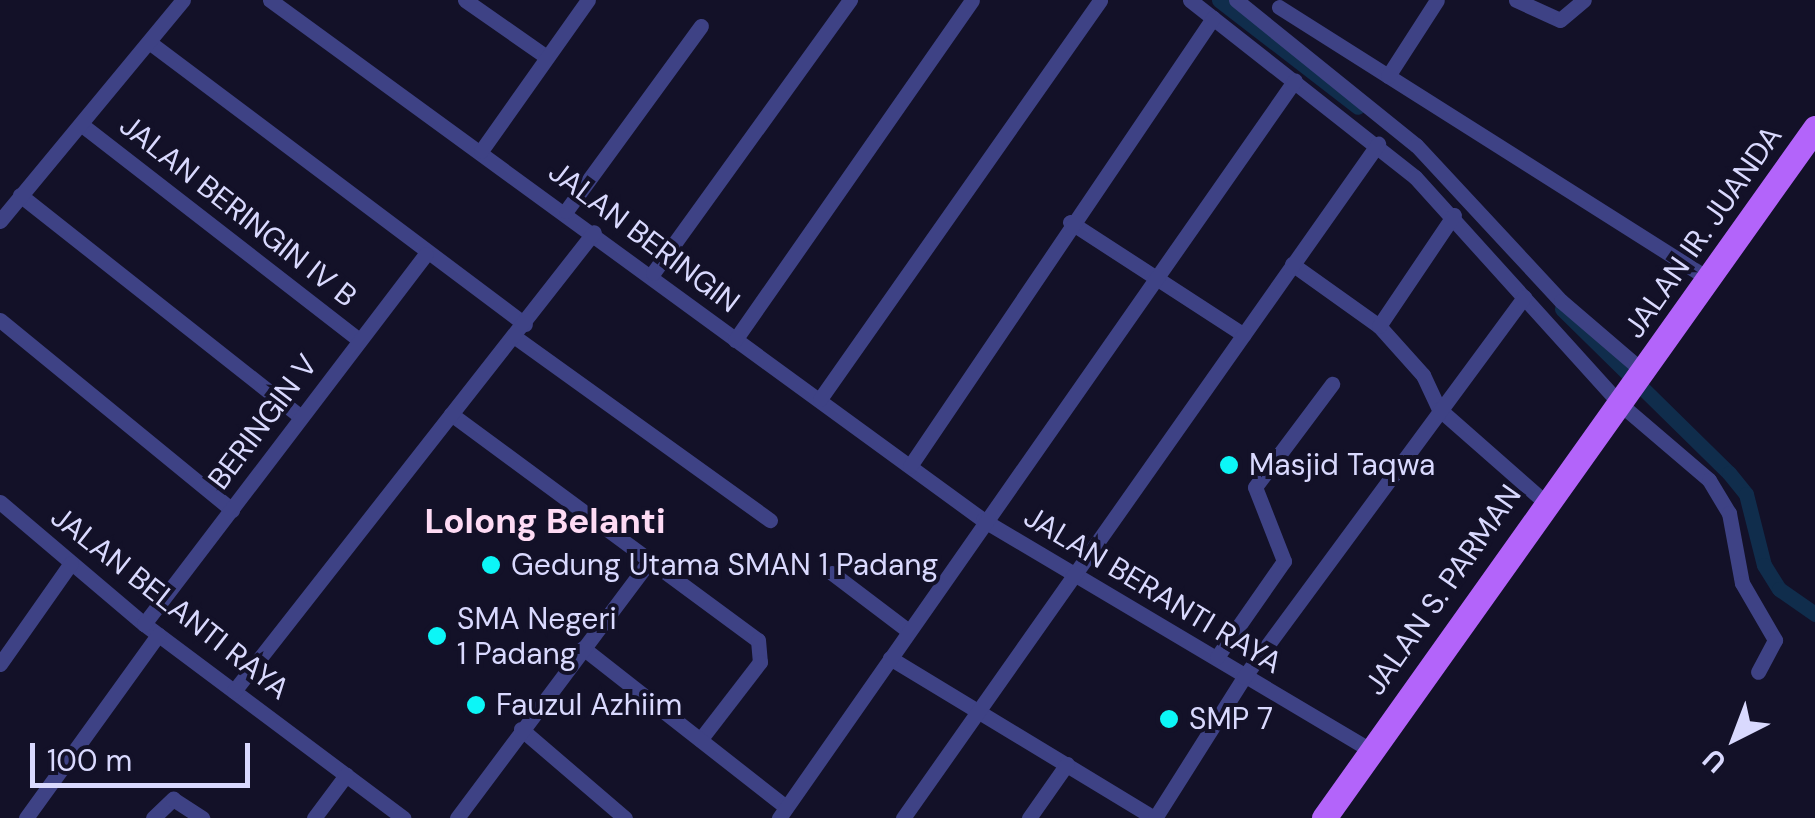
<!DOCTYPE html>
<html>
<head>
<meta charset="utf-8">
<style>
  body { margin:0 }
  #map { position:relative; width:1815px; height:818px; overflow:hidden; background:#131128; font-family:"DM Sans",sans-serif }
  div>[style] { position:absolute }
  .canal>* { height:15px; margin:-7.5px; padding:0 7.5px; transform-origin:7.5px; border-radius:7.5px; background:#102d4c }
  .street>* { height:15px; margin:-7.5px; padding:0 7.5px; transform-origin:7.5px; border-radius:7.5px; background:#3e4285 }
  .primary>* { height:25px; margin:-12.5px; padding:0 12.5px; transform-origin:12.5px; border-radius:12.5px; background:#b364fa }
  .dots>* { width:28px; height:28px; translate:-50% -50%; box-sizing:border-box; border:5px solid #131128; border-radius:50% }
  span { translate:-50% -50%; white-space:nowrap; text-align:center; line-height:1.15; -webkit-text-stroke:8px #131128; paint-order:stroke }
  .street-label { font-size:30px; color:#d9d9fe }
  .poi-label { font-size:30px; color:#d9d9fe }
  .left { translate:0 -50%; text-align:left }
  .quarter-label { font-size:35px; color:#fedbf4; font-weight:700 }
  .north { position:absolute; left:1685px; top:688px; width:100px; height:100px; -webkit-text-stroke:8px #131128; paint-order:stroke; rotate:222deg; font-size:28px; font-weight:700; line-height:40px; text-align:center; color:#d9d9fe }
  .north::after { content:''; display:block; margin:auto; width:35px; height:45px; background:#d9d9fe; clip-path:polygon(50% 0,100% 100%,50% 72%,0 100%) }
  .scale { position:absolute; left:30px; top:743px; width:220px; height:45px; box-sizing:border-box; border:5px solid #d9d9fe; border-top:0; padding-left:12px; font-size:30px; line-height:35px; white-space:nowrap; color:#d9d9fe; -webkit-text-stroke:8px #131128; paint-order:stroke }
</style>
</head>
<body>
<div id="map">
  <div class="canal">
    <i style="left:1219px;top:0;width:175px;rotate:37.6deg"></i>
    <i style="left:1562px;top:309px;width:234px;rotate:44.5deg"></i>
    <i style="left:1729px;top:473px;width:27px;rotate:51deg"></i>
    <i style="left:1746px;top:494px;width:73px;rotate:75.8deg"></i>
    <i style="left:1764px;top:565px;width:28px;rotate:58deg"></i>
    <i style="left:1779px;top:589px;width:44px;rotate:34.8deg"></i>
  </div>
  <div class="street">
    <i style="left:270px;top:0;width:882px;rotate:36.1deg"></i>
    <i style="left:983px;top:520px;width:450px;rotate:30.7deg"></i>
    <i style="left:465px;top:0;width:98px;rotate:35deg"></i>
    <i style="left:1190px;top:0;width:286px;rotate:38.2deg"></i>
    <i style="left:1415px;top:177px;width:304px;rotate:47.9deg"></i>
    <i style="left:1619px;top:403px;width:118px;rotate:40.5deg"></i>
    <i style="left:1709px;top:480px;width:39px;rotate:59deg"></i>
    <i style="left:1729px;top:513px;width:71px;rotate:79.5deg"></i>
    <i style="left:1742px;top:583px;width:66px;rotate:59.9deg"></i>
    <i style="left:1775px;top:640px;width:36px;rotate:118deg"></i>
    <i style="left:1236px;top:0;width:231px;rotate:38.9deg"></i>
    <i style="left:1416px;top:145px;width:213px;rotate:47.1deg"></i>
    <i style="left:1561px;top:301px;width:111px;rotate:40.6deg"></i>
    <i style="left:1516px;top:0;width:48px;rotate:24.4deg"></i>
    <i style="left:1560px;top:20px;width:31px;rotate:-40deg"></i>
    <i style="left:1279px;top:7px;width:509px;rotate:32.32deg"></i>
    <i style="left:149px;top:42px;width:470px;rotate:36.9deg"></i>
    <i style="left:1388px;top:76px;width:90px;rotate:-57.2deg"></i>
    <i style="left:82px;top:125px;width:351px;rotate:37.8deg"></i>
    <i style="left:481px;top:151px;width:185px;rotate:-54.7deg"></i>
    <i style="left:20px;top:195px;width:355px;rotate:38.3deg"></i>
    <i style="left:566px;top:211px;width:229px;rotate:-53.9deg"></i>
    <i style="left:0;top:221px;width:287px;rotate:-50.4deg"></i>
    <i style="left:1070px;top:222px;width:207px;rotate:33deg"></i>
    <i style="left:1292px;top:264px;width:107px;rotate:35.5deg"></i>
    <i style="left:1379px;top:326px;width:66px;rotate:48.1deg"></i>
    <i style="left:1423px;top:375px;width:38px;rotate:65deg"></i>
    <i style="left:1439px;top:409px;width:141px;rotate:41.3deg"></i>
    <i style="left:653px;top:273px;width:337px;rotate:-54.2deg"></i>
    <i style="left:0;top:320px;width:300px;rotate:39.3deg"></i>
    <i style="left:1379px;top:326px;width:134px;rotate:-56deg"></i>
    <i style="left:515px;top:337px;width:314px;rotate:35.7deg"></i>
    <i style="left:735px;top:340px;width:414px;rotate:-55.1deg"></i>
    <i style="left:820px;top:399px;width:487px;rotate:-54.9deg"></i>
    <i style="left:451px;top:414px;width:381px;rotate:36.4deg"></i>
    <i style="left:758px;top:640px;width:22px;rotate:85deg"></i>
    <i style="left:760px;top:662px;width:98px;rotate:127.6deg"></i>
    <i style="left:910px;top:466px;width:541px;rotate:-55.93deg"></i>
    <i style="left:0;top:502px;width:189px;rotate:40.3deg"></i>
    <i style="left:144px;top:624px;width:324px;rotate:36.8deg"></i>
    <i style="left:832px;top:573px;width:94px;rotate:37.2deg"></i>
    <i style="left:144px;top:624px;width:465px;rotate:-52.7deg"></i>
    <i style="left:583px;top:648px;width:258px;rotate:38.1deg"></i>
    <i style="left:1217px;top:657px;width:117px;rotate:-55.1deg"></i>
    <i style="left:1284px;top:561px;width:79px;rotate:-111.4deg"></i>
    <i style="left:1255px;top:487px;width:129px;rotate:-53.2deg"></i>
    <i style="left:890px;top:658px;width:309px;rotate:31.2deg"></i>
    <i style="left:0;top:664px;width:123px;rotate:-54.9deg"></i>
    <i style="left:234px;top:691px;width:583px;rotate:-51.89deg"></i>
    <i style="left:521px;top:729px;width:137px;rotate:40.6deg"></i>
    <i style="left:26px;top:818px;width:226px;rotate:-54.2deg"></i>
    <i style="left:153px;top:818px;width:28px;rotate:-44deg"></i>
    <i style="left:173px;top:799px;width:35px;rotate:33deg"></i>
    <i style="left:314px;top:818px;width:54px;rotate:-53.3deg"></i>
    <i style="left:457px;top:818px;width:322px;rotate:-53.2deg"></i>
    <i style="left:779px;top:818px;width:900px;rotate:-55.04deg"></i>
    <i style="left:903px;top:818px;width:825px;rotate:-54.83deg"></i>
    <i style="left:1029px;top:818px;width:66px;rotate:-54.9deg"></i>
    <i style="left:1155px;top:818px;width:167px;rotate:-57.7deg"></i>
    <i style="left:1244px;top:677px;width:472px;rotate:-53.6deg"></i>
  </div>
  <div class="primary">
    <i style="left:1324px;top:818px;width:847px;rotate:-54.56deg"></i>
  </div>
  <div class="dots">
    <i style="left:1229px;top:465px;background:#0cf6f7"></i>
    <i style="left:491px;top:565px;background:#0cf6f7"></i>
    <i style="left:437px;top:636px;background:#0cf6f7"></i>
    <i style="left:476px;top:705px;background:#0cf6f7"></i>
    <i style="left:1169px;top:719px;background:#0cf6f7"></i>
  </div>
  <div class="street-label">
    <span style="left:238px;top:211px;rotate:38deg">JALAN BERINGIN IV B</span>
    <span style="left:1703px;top:232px;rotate:-55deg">JALAN IR. JUANDA</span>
    <span style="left:644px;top:237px;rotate:37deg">JALAN BERINGIN</span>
    <span style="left:263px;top:422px;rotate:-53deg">BERINGIN V</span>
    <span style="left:1153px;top:590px;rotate:31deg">JALAN BERANTI RAYA</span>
    <span style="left:1443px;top:590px;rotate:-55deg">JALAN S. PARMAN</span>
    <span style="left:170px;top:603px;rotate:38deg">JALAN BELANTI RAYA</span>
  </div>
  <div class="poi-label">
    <span class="left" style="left:1249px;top:465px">Masjid Taqwa</span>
    <span class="left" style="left:511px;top:565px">Gedung Utama SMAN 1 Padang</span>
    <span class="left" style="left:457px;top:636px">SMA Negeri<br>1 Padang</span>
    <span class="left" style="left:496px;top:705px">Fauzul Azhiim</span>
    <span class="left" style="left:1189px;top:719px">SMP 7</span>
  </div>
  <div class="quarter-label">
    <span style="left:545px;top:521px">Lolong Belanti</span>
  </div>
  <div class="north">U</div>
  <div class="scale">100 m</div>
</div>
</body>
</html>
